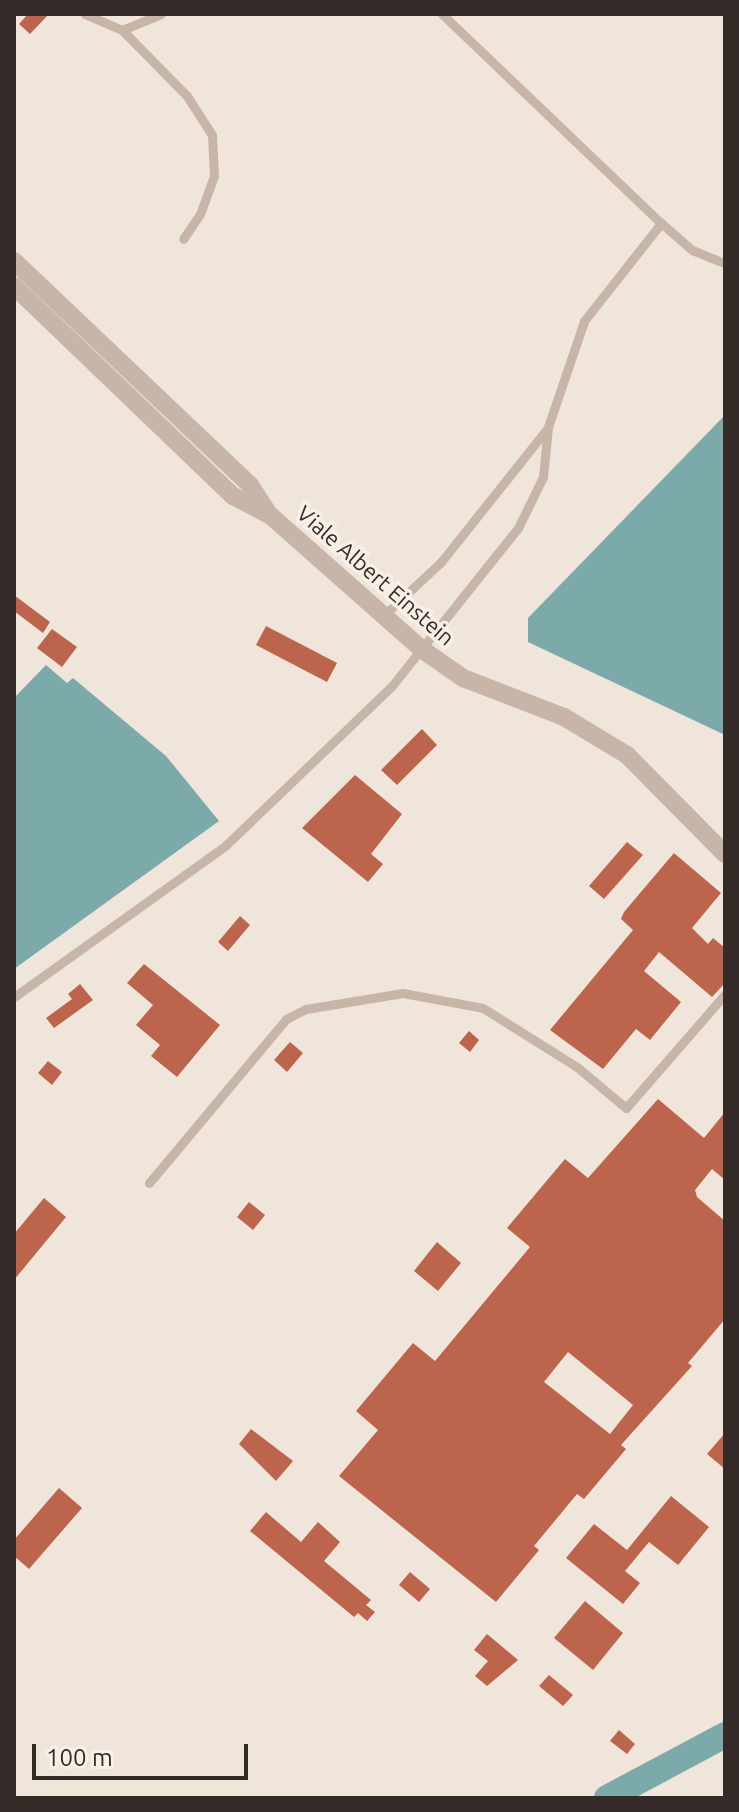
<!DOCTYPE html>
<html>
<head>
<meta charset="utf-8">
<style>
  body { margin:0 }
  #map { position:relative; width:739px; height:1812px; overflow:hidden; background:#f0e5db; font-family:Ubuntu,sans-serif }
  div>[style] { position:absolute }
  .water>* { inset:0; background:#7caaaa }
  .river>* { height:26px; margin:-13px; padding:0 13px; transform-origin:13px; border-radius:13px; background:#7caaaa }
  .building>* { inset:0; background:#bd654c }
  .service>* { height:9px; margin:-4.5px; padding:0 4.5px; transform-origin:4.5px; border-radius:4.5px; background:#c7b5a8 }
  .minor>* { height:18px; margin:-9px; padding:0 9px; transform-origin:9px; border-radius:9px; background:#c7b5a8 }
  span { translate:-50% -50%; white-space:nowrap; text-align:center; line-height:1.15; -webkit-text-stroke:7px #f8f0e7; paint-order:stroke }
  .street-label { font-size:22px; color:#342b28 }
  .frame { position:absolute; inset:0; border:16px solid #342b28; pointer-events:none }
  .scale { position:absolute; left:32px; top:1744px; width:216px; height:36px; box-sizing:border-box; border:4px solid #342b28; border-top:0; padding-left:10px; font-size:24px; line-height:28px; white-space:nowrap; color:#342b28; -webkit-text-stroke:6px #f8f0e7; paint-order:stroke }
</style>
</head>
<body>
<div id="map">
  <div class="water">
    <i style="clip-path:polygon(725px 415px,725px 735px,528px 642px,528px 618px)"></i>
    <i style="clip-path:polygon(46px 665px,67px 683px,73px 678px,166px 756px,219px 821px,14px 969px,14px 698px)"></i>
  </div>
  <div class="river">
    <i style="left:607px;top:1798px;width:134px;rotate:-28.1deg"></i>
  </div>
  <div class="building">
    <i style="clip-path:polygon(28px 14px,49px 14px,30px 34px,19px 24px)"></i>
    <i style="clip-path:polygon(14px 595px,50px 622px,43px 633px,14px 611px)"></i>
    <i style="clip-path:polygon(266px 626px,337px 663px,327px 682px,256px 645px)"></i>
    <i style="clip-path:polygon(52px 629px,77px 647px,62px 667px,37px 648px)"></i>
    <i style="clip-path:polygon(422px 729px,437px 745px,397px 785px,381px 770px)"></i>
    <i style="clip-path:polygon(355px 775px,402px 814px,371px 854px,383px 864px,368px 882px,302px 828px)"></i>
    <i style="clip-path:polygon(627px 842px,643px 855px,604px 899px,589px 886px)"></i>
    <i style="clip-path:polygon(674px 853px,721px 893px,692px 928px,708px 944px,713px 938px,725px 948px,725px 983px,712px 997px,659px 952px,644px 971px,681px 1002px,650px 1040px,636px 1029px,603px 1069px,550px 1030px,633px 930px,621px 919px,624px 912px)"></i>
    <i style="clip-path:polygon(240px 916px,250px 925px,228px 951px,218px 942px)"></i>
    <i style="clip-path:polygon(144px 964px,220px 1025px,177px 1077px,151px 1056px,160px 1045px,136px 1025px,153px 1005px,127px 983px)"></i>
    <i style="clip-path:polygon(80px 984px,93px 1000px,54px 1028px,46px 1018px,72px 999px,68px 994px)"></i>
    <i style="clip-path:polygon(469px 1031px,479px 1040px,470px 1052px,459px 1043px)"></i>
    <i style="clip-path:polygon(290px 1042px,303px 1053px,287px 1072px,274px 1060px)"></i>
    <i style="clip-path:polygon(48px 1061px,62px 1072px,52px 1085px,38px 1073px)"></i>
    <i style="clip-path:polygon(evenodd,658px 1099px,704px 1138px,725px 1112px,725px 1180px,712px 1169px,695px 1190px,697px 1197px,725px 1221px,725px 1319px,688px 1363px,692px 1366px,621px 1445px,626px 1449px,584px 1499px,577px 1494px,534px 1546px,539px 1550px,496px 1602px,339px 1476px,378px 1430px,356px 1411px,413px 1343px,435px 1361px,530px 1247px,507px 1228px,565px 1159px,588px 1178px,658px 1099px,568px 1352px,633px 1405px,610px 1434px,544px 1382px,568px 1352px)"></i>
    <i style="clip-path:polygon(44px 1198px,66px 1217px,14px 1280px,14px 1234px)"></i>
    <i style="clip-path:polygon(249px 1202px,265px 1215px,253px 1230px,237px 1217px)"></i>
    <i style="clip-path:polygon(437px 1242px,461px 1263px,438px 1291px,414px 1271px)"></i>
    <i style="clip-path:polygon(251px 1429px,293px 1461px,276px 1481px,239px 1444px)"></i>
    <i style="clip-path:polygon(725px 1433px,725px 1469px,707px 1454px)"></i>
    <i style="clip-path:polygon(59px 1488px,82px 1508px,29px 1569px,14px 1556px,14px 1540px)"></i>
    <i style="clip-path:polygon(671px 1496px,709px 1527px,678px 1565px,649px 1542px,625px 1571px,640px 1583px,623px 1604px,566px 1558px,594px 1524px,627px 1550px)"></i>
    <i style="clip-path:polygon(266px 1512px,301px 1542px,318px 1522px,340px 1542px,324px 1561px,371px 1600px,366px 1605px,375px 1612px,367px 1621px,358px 1613px,354px 1617px,250px 1531px)"></i>
    <i style="clip-path:polygon(410px 1572px,430px 1589px,419px 1602px,399px 1585px)"></i>
    <i style="clip-path:polygon(585px 1601px,623px 1633px,593px 1670px,554px 1638px)"></i>
    <i style="clip-path:polygon(487px 1634px,518px 1660px,487px 1686px,475px 1676px,488px 1661px,474px 1650px)"></i>
    <i style="clip-path:polygon(549px 1675px,573px 1695px,563px 1706px,539px 1686px)"></i>
    <i style="clip-path:polygon(619px 1730px,635px 1744px,627px 1754px,610px 1741px)"></i>
  </div>
  <div class="service">
    <i style="left:85px;top:14px;width:40px;rotate:23.4deg"></i>
    <i style="left:122px;top:30px;width:93px;rotate:45.4deg"></i>
    <i style="left:187px;top:96px;width:46px;rotate:57.3deg"></i>
    <i style="left:212px;top:135px;width:41px;rotate:87.2deg"></i>
    <i style="left:214px;top:176px;width:40px;rotate:110.2deg"></i>
    <i style="left:200px;top:214px;width:30px;rotate:124deg"></i>
    <i style="left:442px;top:14px;width:303px;rotate:43.7deg"></i>
    <i style="left:661px;top:223px;width:41px;rotate:41.1deg"></i>
    <i style="left:692px;top:250px;width:35px;rotate:22deg"></i>
    <i style="left:122px;top:30px;width:42px;rotate:-22.3deg"></i>
    <i style="left:382px;top:617px;width:81px;rotate:-43deg"></i>
    <i style="left:441px;top:562px;width:169px;rotate:-51.5deg"></i>
    <i style="left:14px;top:997px;width:261px;rotate:-35.6deg"></i>
    <i style="left:226px;top:845px;width:228px;rotate:-43.8deg"></i>
    <i style="left:391px;top:687px;width:203px;rotate:-51.4deg"></i>
    <i style="left:518px;top:528px;width:57px;rotate:-63.9deg"></i>
    <i style="left:543px;top:477px;width:50px;rotate:-84.3deg"></i>
    <i style="left:548px;top:427px;width:112px;rotate:-71.2deg"></i>
    <i style="left:584px;top:321px;width:125px;rotate:-51.8deg"></i>
    <i style="left:149px;top:1183px;width:214px;rotate:-50.1deg"></i>
    <i style="left:286px;top:1019px;width:22px;rotate:-27deg"></i>
    <i style="left:306px;top:1009px;width:98px;rotate:-9.4deg"></i>
    <i style="left:403px;top:993px;width:81px;rotate:10.6deg"></i>
    <i style="left:483px;top:1008px;width:111px;rotate:32.1deg"></i>
    <i style="left:577px;top:1067px;width:64px;rotate:39.9deg"></i>
    <i style="left:626px;top:1108px;width:151px;rotate:-49deg"></i>
  </div>
  <div class="minor">
    <i style="left:14px;top:261px;width:325px;rotate:43.5deg"></i>
    <i style="left:250px;top:485px;width:35px;rotate:57deg"></i>
    <i style="left:14px;top:286px;width:303px;rotate:43.8deg"></i>
    <i style="left:233px;top:496px;width:43px;rotate:27.8deg"></i>
    <i style="left:271px;top:516px;width:199px;rotate:41.5deg"></i>
    <i style="left:420px;top:648px;width:52px;rotate:34.9deg"></i>
    <i style="left:463px;top:678px;width:108px;rotate:21.1deg"></i>
    <i style="left:564px;top:717px;width:74px;rotate:31.1deg"></i>
    <i style="left:627px;top:755px;width:139px;rotate:45.3deg"></i>
  </div>
  <div class="street-label">
    <span style="left:376px;top:575px;rotate:41deg">Viale Albert Einstein</span>
  </div>
  <div class="frame"></div>
  <div class="scale">100 m</div>
</div>
</body>
</html>
